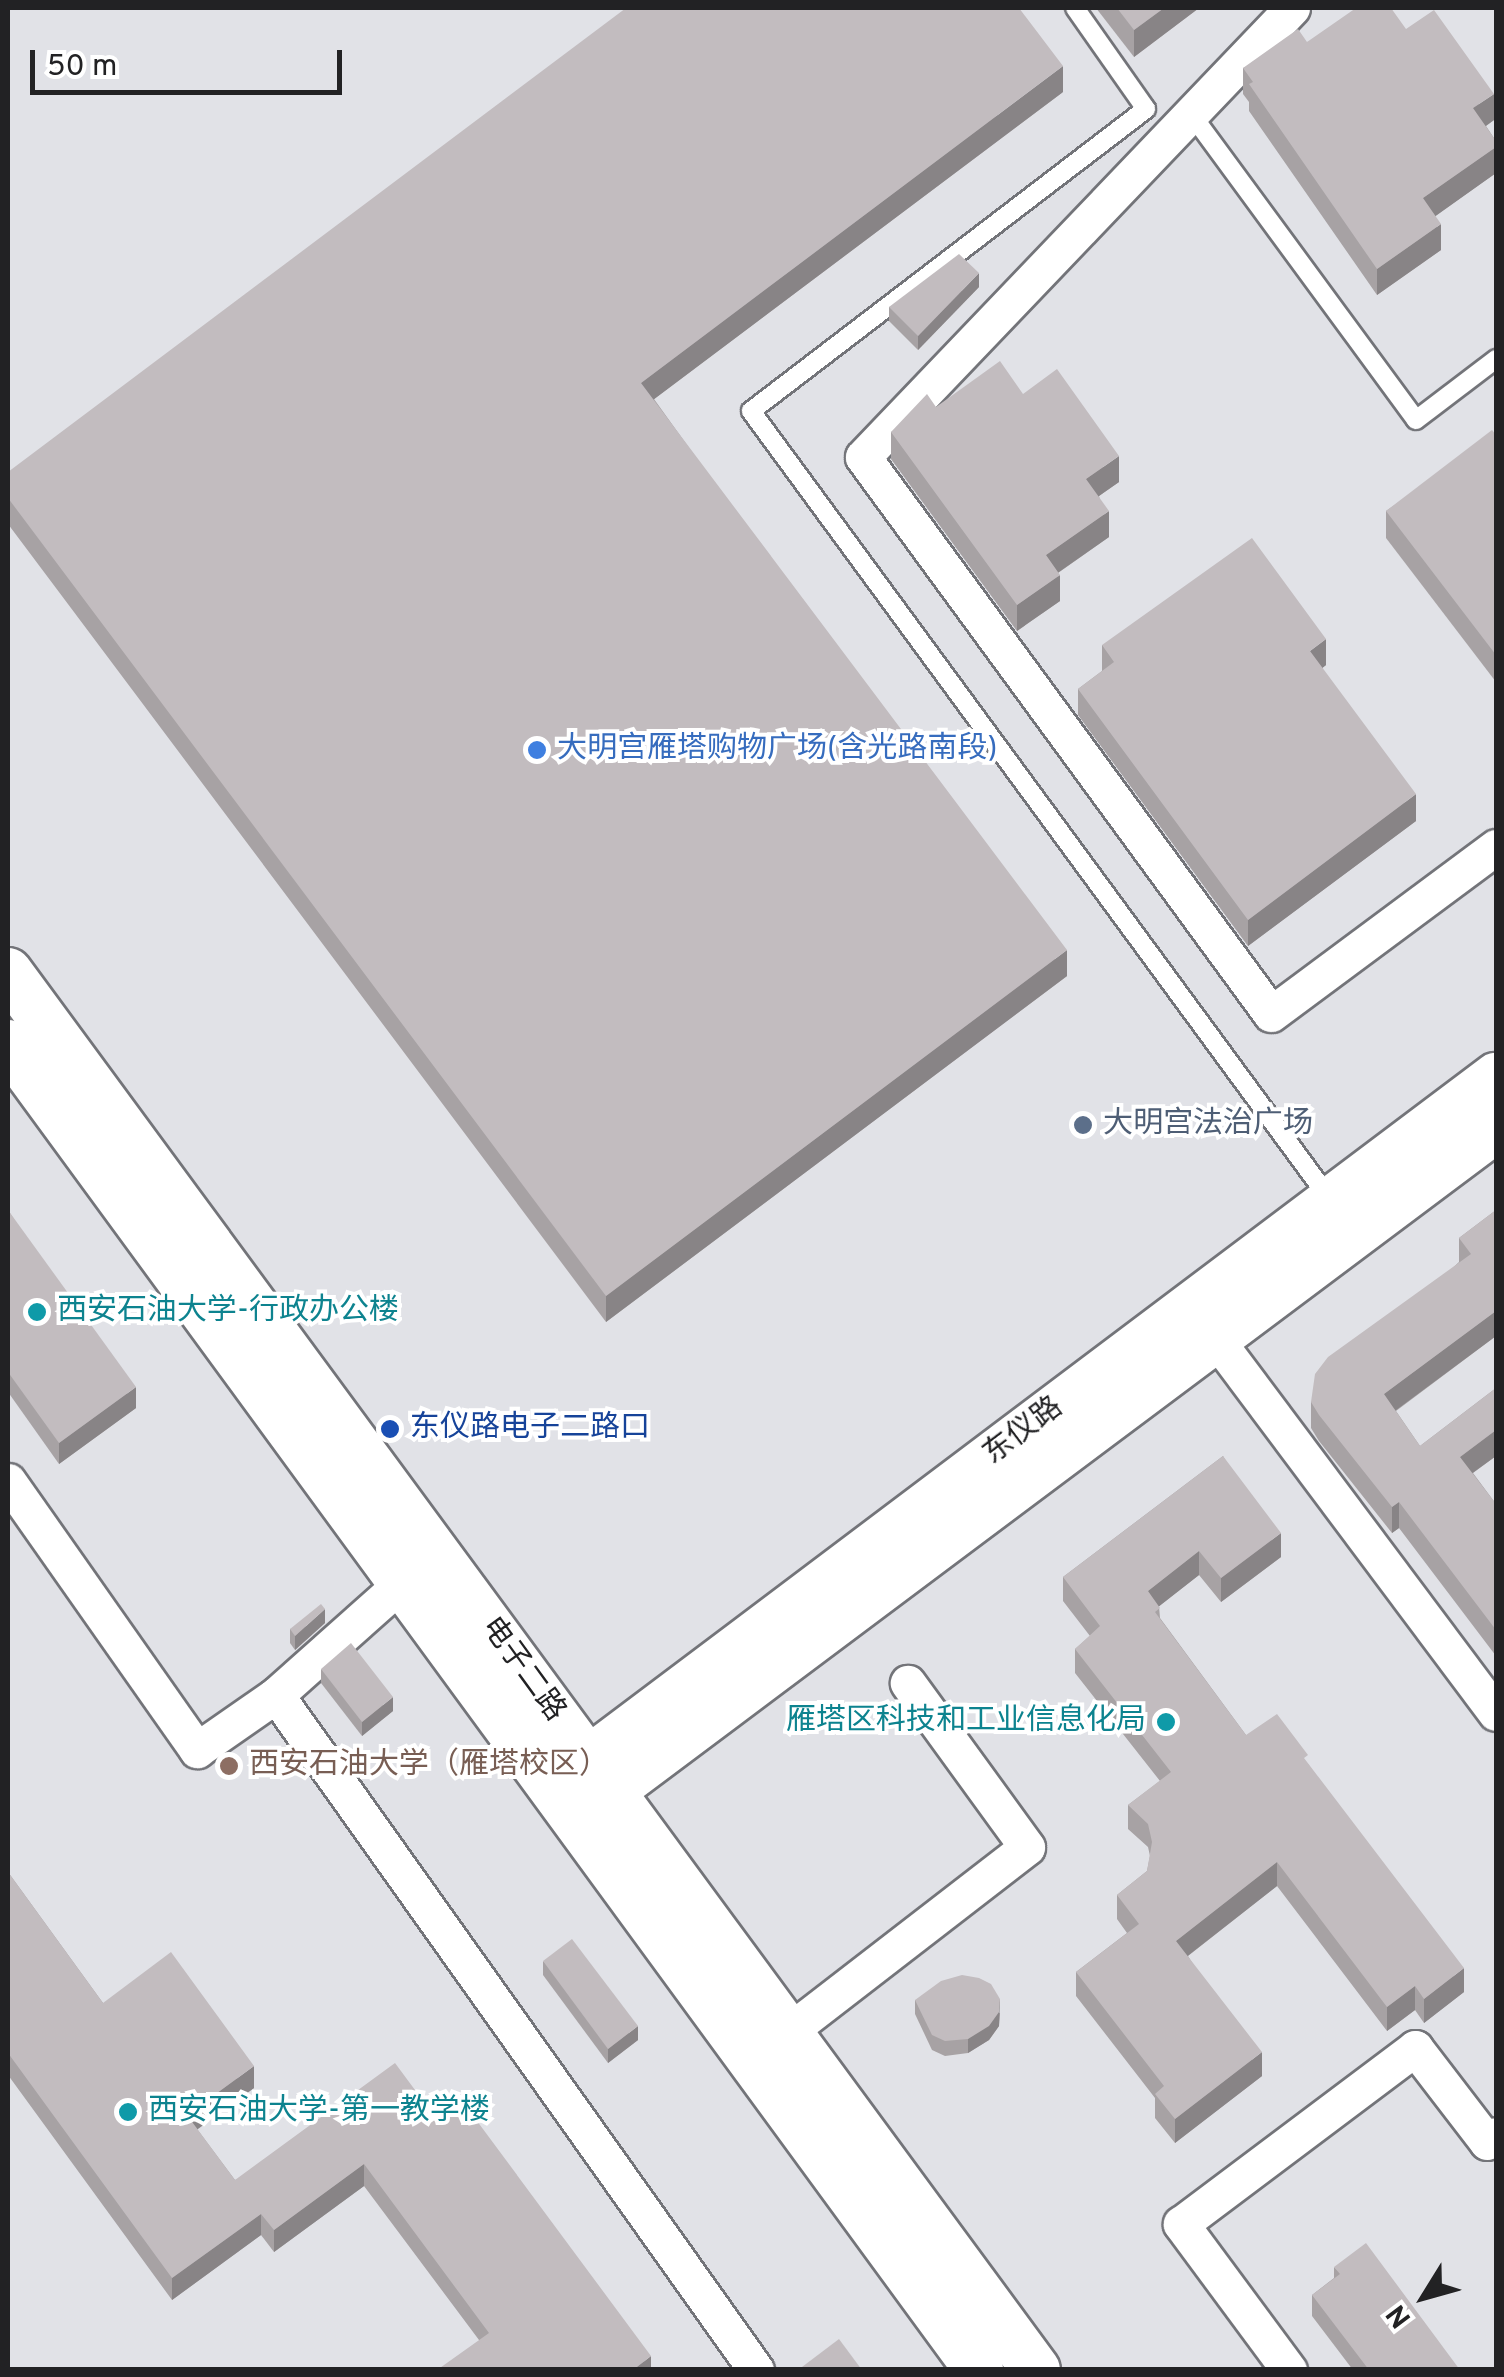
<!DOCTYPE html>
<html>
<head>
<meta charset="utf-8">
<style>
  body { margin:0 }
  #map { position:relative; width:1504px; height:2377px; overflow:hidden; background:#e1e2e7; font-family:Overpass,"Noto Sans SC",sans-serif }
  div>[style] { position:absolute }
  .roads { filter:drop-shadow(2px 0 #737479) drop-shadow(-2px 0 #737479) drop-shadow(0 2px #737479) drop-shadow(0 -2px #737479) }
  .lane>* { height:18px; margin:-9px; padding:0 9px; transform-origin:9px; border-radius:9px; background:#fff }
  .street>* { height:35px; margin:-17.5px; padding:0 17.5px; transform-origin:17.5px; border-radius:17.5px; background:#fff }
  .secondary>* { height:48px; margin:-24px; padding:0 24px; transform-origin:24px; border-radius:24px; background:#fff }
  .wall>* { inset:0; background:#a7a2a4 }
  .shaded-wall>* { inset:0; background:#888486 }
  .building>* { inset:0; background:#c2bcbf }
  .dots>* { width:28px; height:28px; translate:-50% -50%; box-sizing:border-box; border:5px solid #fff; border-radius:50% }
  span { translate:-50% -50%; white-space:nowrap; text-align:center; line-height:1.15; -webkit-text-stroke:8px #fff; paint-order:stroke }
  .shop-label { font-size:30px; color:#366cbe }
  .left { translate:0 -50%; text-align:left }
  .service-label { font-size:30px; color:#4e5e75 }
  .culture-label { font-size:30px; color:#0d838f }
  .right { translate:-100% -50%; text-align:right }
  .transit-label { font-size:30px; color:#164399 }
  .street-label { font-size:30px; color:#222224 }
  .education-label { font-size:30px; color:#785e54 }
  .frame { position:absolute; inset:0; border:10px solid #222224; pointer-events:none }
  .north { position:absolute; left:1374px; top:2247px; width:100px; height:100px; -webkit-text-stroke:8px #fff; paint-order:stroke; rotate:233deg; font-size:28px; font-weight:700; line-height:40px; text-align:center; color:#222224 }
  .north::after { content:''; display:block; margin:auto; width:35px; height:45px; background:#222224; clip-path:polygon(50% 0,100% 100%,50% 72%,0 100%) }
  .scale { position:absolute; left:30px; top:50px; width:312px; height:45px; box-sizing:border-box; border:5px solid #222224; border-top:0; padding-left:12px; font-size:30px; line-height:35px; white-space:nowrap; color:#222224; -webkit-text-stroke:8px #fff; paint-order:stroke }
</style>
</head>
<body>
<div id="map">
  <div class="roads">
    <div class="lane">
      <i style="left:1075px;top:8px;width:123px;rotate:54.9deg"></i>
      <i style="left:1146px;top:109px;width:497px;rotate:142.6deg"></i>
      <i style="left:751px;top:411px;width:980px;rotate:53.71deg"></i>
      <i style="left:1192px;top:115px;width:378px;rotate:53.7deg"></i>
      <i style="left:1416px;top:420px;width:101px;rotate:-37.3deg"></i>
    </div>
    <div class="street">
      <i style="left:1292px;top:8px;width:621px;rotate:133.7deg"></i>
      <i style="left:863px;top:457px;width:690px;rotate:53.78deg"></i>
      <i style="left:1271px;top:1014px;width:280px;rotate:-36.6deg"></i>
      <i style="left:1216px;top:1339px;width:467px;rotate:53.2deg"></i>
      <i style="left:8px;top:1481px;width:329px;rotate:54.9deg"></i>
      <i style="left:197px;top:1750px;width:96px;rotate:-34.8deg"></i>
      <i style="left:276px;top:1695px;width:171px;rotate:-41.7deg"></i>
      <i style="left:276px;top:1695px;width:828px;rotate:54.58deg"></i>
      <i style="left:788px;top:2032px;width:302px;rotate:-37.7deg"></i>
      <i style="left:1027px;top:1847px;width:203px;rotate:-126deg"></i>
      <i style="left:1289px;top:2370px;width:182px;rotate:-126.5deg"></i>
      <i style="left:1181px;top:2224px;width:293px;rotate:-36.9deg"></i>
      <i style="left:1415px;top:2048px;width:118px;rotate:52.5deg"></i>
      <i style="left:1487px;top:2142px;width:11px;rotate:-38deg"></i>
    </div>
    <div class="secondary">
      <i style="left:8px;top:972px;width:1735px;rotate:53.67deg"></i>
      <i style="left:8px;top:1044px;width:1644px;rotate:53.79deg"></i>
      <i style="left:564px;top:1779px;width:1167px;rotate:-36.99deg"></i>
      <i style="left:585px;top:1810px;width:1138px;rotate:-36.82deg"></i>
    </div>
  </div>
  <div class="wall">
    <i style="clip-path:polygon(1096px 8px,1199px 8px,1134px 57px)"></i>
    <i style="clip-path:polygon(1406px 29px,1494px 120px,1486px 126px,1496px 141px,1496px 173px,1435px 216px,1441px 250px,1377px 295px,1249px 111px,1249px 102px,1243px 94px,1243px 68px,1307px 42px)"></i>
    <i style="clip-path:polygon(1063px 92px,654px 399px,1067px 976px,606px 1322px,8px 524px,8px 472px)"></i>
    <i style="clip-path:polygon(979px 287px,918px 350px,889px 321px,889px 307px)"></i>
    <i style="clip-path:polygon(1023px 394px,1119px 482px,1099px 496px,1109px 537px,1058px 573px,1060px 601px,1017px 631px,891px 459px,891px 432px,936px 407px)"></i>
    <i style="clip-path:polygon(1496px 435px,1496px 682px,1386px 538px,1386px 511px)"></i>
    <i style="clip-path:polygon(1102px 645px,1326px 665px,1322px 668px,1416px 821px,1248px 946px,1078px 715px,1078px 689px,1102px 671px)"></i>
    <i style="clip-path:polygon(8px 1210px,136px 1408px,59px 1464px,8px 1392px)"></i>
    <i style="clip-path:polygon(1496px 1210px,1496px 1336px,1396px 1411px,1420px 1446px,1496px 1388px,1496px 1456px,1473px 1473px,1496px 1504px,1496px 1656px,1399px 1528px,1392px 1533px,1319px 1441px,1311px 1428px,1311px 1402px,1459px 1262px,1459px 1238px)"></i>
    <i style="clip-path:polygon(1223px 1456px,1281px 1557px,1221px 1602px,1199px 1575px,1159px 1606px,1160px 1618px,1246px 1735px,1308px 1764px,1464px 1992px,1424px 2023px,1415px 2010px,1387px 2031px,1277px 1886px,1188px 1956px,1262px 2076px,1175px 2143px,1155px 2118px,1155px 2098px,1076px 1996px,1076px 1972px,1127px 1933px,1117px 1919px,1117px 1895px,1147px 1871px,1150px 1856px,1148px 1847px,1128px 1829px,1128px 1805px,1160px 1781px,1075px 1673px,1075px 1649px,1090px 1636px,1063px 1601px,1063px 1577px)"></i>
    <i style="clip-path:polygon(325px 1623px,295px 1650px,290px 1643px,290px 1629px)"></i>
    <i style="clip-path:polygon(321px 1669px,393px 1711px,362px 1736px,321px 1683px)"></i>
    <i style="clip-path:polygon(8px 1872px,103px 2003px,254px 2088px,197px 2129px,235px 2180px,435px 2117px,651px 2370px,479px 2340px,364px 2186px,274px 2252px,261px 2235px,172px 2300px,8px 2075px)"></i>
    <i style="clip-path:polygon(543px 1961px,638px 2040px,608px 2063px,543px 1975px)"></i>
    <i style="clip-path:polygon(915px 2000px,1000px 2013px,999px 2026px,989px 2040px,968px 2053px,945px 2056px,932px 2050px,915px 2014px)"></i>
    <i style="clip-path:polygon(1334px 2267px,1460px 2370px,1353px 2370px,1312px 2316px,1312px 2295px,1334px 2278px)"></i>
  </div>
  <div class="shaded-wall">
    <i style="clip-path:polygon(1164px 8px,1199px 8px,1134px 57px,1134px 30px)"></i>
    <i style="clip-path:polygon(1063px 66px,1063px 92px,641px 409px,641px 383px)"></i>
    <i style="clip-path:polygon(1494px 94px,1494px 120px,1473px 135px,1473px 108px)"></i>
    <i style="clip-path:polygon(1496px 147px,1496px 173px,1423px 225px,1423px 198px)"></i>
    <i style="clip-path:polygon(1441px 224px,1441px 250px,1377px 295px,1377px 269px)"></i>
    <i style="clip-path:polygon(979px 273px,979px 287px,918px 350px,918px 336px)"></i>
    <i style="clip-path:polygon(1119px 456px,1119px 482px,1086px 505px,1086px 479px)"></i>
    <i style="clip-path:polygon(1109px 511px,1109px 537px,1046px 581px,1046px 555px)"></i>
    <i style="clip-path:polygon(1060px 575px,1060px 601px,1017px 631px,1017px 605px)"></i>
    <i style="clip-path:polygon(1326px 639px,1326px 665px,1310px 678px,1310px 651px)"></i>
    <i style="clip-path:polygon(1416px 794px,1416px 821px,1248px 946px,1248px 920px)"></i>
    <i style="clip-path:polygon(1067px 950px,1067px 976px,606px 1322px,606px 1296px)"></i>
    <i style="clip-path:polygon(1496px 1311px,1496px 1336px,1384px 1419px,1384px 1394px)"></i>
    <i style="clip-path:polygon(136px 1387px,136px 1408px,59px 1464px,59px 1443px)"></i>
    <i style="clip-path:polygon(1496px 1430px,1496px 1456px,1460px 1482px,1460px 1457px)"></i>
    <i style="clip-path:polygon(1399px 1502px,1399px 1528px,1392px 1533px,1392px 1507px)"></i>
    <i style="clip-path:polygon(1281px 1533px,1281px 1557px,1221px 1602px,1221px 1578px)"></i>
    <i style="clip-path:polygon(1199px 1551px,1199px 1575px,1148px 1615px,1148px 1591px)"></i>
    <i style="clip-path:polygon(325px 1609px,325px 1623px,295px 1650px,295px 1636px)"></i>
    <i style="clip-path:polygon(393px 1697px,393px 1711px,362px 1736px,362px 1722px)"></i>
    <i style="clip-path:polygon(1277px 1862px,1277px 1886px,1176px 1965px,1176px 1941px)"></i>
    <i style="clip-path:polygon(1464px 1968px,1464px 1992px,1424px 2023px,1424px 1999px)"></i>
    <i style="clip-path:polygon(1415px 1986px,1415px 2010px,1387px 2031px,1387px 2007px)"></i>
    <i style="clip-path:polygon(1000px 1999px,999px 2026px,989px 2040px,968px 2053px,968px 2039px)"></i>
    <i style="clip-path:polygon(638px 2026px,638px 2040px,608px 2063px,608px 2049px)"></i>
    <i style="clip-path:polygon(1262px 2052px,1262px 2076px,1175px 2143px,1175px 2119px)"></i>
    <i style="clip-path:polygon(254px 2066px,254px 2088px,187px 2137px,187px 2115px)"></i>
    <i style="clip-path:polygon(364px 2164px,364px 2186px,274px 2252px,274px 2230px)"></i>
    <i style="clip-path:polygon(261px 2214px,261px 2235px,172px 2300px,172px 2278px)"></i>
    <i style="clip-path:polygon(651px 2356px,651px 2370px,633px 2370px)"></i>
  </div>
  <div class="building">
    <i style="clip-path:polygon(626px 8px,1019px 8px,1063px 66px,641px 383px,1067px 950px,606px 1296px,8px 498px,8px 472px)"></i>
    <i style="clip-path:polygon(1117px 8px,1164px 8px,1134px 30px)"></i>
    <i style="clip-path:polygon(1356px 8px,1391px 8px,1406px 29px,1434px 10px,1494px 94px,1473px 108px,1496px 141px,1496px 147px,1423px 198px,1441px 224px,1377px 269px,1249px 84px,1253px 82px,1243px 68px,1298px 29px,1307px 42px)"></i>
    <i style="clip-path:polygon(959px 254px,979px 273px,918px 336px,889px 307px)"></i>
    <i style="clip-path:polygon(1000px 361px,1023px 394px,1057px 369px,1119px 456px,1086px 479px,1109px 511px,1046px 555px,1060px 575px,1017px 605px,891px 432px,927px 394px,936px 407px)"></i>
    <i style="clip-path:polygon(1492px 430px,1496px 435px,1496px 655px,1386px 511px)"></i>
    <i style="clip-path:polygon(1252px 538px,1326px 639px,1310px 651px,1416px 794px,1248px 920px,1078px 689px,1114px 662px,1102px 645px)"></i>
    <i style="clip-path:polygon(8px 1210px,136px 1387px,59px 1443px,8px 1372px)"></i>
    <i style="clip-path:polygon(1496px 1210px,1496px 1311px,1384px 1394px,1420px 1446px,1496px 1388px,1496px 1430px,1460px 1457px,1496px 1504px,1496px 1630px,1399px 1502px,1392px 1507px,1319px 1415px,1311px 1402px,1315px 1374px,1328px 1357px,1471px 1254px,1459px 1238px)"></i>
    <i style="clip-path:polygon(1223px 1456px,1281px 1533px,1221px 1578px,1199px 1551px,1148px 1591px,1160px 1608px,1155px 1612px,1246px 1735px,1277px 1714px,1308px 1755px,1304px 1758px,1464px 1968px,1424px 1999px,1415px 1986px,1387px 2007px,1277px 1862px,1176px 1941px,1262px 2052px,1175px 2119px,1155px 2094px,1164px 2086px,1076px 1972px,1139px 1924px,1117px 1895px,1147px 1871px,1152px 1842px,1148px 1824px,1128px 1805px,1171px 1772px,1075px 1649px,1100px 1626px,1063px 1577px)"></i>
    <i style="clip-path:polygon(321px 1604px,325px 1609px,295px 1636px,290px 1629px)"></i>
    <i style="clip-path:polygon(351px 1643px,393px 1697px,362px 1722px,321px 1669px)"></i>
    <i style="clip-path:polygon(8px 1872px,103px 2003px,171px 1952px,254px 2066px,187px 2115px,235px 2180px,395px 2063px,435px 2117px,460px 2098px,651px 2356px,633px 2370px,437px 2370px,489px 2333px,364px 2164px,274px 2230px,261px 2214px,172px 2278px,8px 2053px)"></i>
    <i style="clip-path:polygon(572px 1939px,638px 2026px,608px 2049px,543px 1961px)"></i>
    <i style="clip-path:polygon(962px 1975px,979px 1978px,991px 1984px,1000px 1999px,999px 2012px,989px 2026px,968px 2039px,945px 2041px,932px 2035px,915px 2000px,941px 1981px)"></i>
    <i style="clip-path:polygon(1366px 2243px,1460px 2370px,1369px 2370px,1312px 2295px,1340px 2274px,1334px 2267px)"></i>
    <i style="clip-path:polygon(839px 2339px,862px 2370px,798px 2370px)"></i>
  </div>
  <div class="dots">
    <i style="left:537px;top:750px;background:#3f7fe0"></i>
    <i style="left:1083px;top:1125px;background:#5c6f8a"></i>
    <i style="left:37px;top:1312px;background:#0f9aa8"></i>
    <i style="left:390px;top:1429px;background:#1a4fb4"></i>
    <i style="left:1166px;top:1722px;background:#0f9aa8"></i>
    <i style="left:229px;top:1766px;background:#8d6e63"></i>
    <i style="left:128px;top:2112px;background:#0f9aa8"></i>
  </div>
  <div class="shop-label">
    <span class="left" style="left:557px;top:750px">大明宫雁塔购物广场(含光路南段)</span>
  </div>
  <div class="service-label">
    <span class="left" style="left:1103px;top:1125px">大明宫法治广场</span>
  </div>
  <div class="culture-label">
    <span class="left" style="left:57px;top:1312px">西安石油大学-行政办公楼</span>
    <span class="right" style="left:1146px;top:1722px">雁塔区科技和工业信息化局</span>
    <span class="left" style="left:148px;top:2112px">西安石油大学-第一教学楼</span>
  </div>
  <div class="transit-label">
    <span class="left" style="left:410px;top:1429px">东仪路电子二路口</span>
  </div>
  <div class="street-label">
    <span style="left:1024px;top:1432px;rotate:-37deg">东仪路</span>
    <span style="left:522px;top:1670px;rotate:54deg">电子二路</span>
  </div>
  <div class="education-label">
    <span class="left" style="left:249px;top:1766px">西安石油大学（雁塔校区）</span>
  </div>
  <div class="frame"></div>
  <div class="north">N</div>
  <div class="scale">50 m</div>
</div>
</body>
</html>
